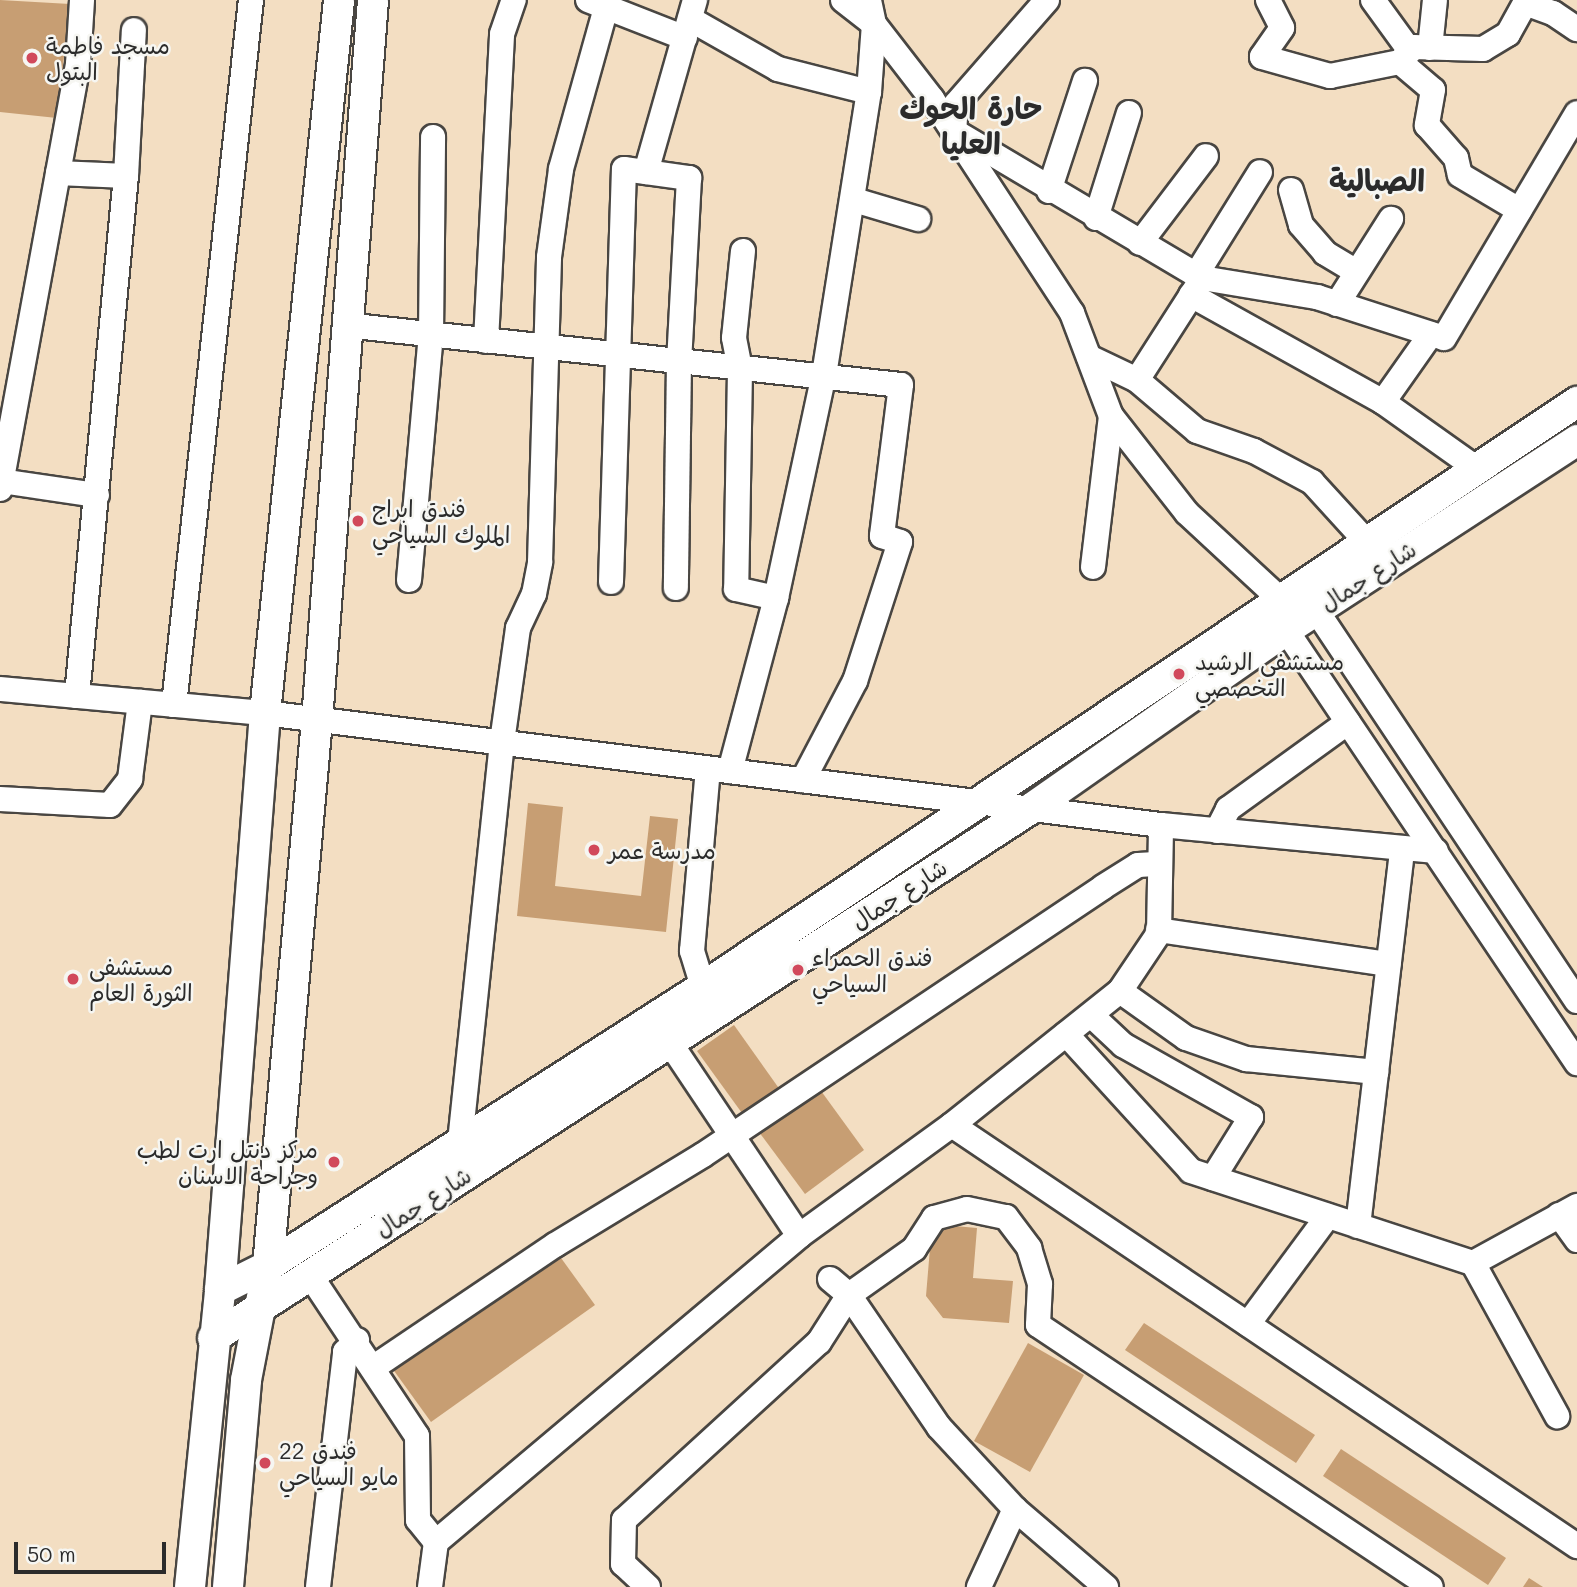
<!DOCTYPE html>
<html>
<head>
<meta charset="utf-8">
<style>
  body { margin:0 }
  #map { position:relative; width:1577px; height:1587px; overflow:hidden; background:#f3dec2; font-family:Mali,"Playpen Sans Arabic",sans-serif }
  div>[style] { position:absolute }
  .building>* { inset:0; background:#c79e73 }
  .roads { filter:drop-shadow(2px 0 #494642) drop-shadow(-2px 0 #494642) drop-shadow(0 2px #494642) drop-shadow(0 -2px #494642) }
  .minor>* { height:24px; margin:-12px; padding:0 12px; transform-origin:12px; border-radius:12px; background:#fff }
  .major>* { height:30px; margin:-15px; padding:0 15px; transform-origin:15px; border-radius:15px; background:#fff }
  .dots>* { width:19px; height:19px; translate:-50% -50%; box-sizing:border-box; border:4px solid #f6f6f2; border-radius:50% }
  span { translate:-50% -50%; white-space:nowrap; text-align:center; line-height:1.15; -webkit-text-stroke:5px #f6f6f2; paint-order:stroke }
  .poi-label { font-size:23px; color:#2b2b2b }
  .left { translate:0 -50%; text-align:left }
  .right { translate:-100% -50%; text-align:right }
  .street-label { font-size:23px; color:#2b2b2b }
  .district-label { font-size:30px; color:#2b2b2b; font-weight:700 }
  .scale { position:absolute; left:14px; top:1542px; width:152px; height:32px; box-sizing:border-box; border:4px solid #2b2b2b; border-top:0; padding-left:9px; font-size:21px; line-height:24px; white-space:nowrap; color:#2b2b2b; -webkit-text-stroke:5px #f6f6f2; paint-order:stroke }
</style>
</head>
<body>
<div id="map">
  <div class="building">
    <i style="clip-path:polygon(0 0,70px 4px,57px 118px,0 112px)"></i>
    <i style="clip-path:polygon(528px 803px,563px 807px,555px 886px,641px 896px,650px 816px,678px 819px,666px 932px,517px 916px)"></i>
    <i style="clip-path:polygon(734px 1025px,783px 1094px,747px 1120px,697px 1051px)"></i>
    <i style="clip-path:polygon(816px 1084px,864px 1150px,805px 1194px,756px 1128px)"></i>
    <i style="clip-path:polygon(932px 1224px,977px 1228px,973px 1278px,1013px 1281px,1009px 1323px,943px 1318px,926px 1296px)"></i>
    <i style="clip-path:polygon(556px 1251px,595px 1305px,431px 1422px,392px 1368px)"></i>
    <i style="clip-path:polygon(1144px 1323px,1315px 1435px,1296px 1463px,1125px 1350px)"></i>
    <i style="clip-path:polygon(1028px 1343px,1084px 1375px,1030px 1472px,974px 1441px)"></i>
    <i style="clip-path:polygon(1341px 1449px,1506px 1558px,1488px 1585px,1323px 1476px)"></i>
    <i style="clip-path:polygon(1529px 1578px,1543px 1587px,1523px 1587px)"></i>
  </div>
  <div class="roads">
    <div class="minor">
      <i style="left:588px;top:0;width:104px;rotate:21.4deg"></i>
      <i style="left:843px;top:0;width:39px;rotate:38deg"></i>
      <i style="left:874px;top:24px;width:95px;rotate:52.3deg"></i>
      <i style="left:932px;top:99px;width:256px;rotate:56.8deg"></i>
      <i style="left:1072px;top:313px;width:110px;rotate:69.3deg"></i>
      <i style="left:1111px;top:416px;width:152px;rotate:96.8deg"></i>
      <i style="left:1047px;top:0;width:138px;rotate:131.2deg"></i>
      <i style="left:956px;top:104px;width:27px;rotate:94deg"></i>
      <i style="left:954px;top:131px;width:288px;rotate:30.7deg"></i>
      <i style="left:1202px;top:278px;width:117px;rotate:9.4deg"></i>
      <i style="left:1317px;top:297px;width:133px;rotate:17.9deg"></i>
      <i style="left:1444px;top:338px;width:261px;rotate:-59.4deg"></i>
      <i style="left:1268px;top:0;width:31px;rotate:63deg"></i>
      <i style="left:1282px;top:28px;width:35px;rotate:125deg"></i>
      <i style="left:1262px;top:57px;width:71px;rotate:15.6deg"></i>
      <i style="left:1330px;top:76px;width:71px;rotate:-11.3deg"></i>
      <i style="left:1400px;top:62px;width:43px;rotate:40.3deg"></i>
      <i style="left:1433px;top:90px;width:36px;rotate:100deg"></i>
      <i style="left:1427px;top:125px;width:44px;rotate:48.7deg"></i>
      <i style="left:1456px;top:158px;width:17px;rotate:77deg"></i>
      <i style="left:1460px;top:175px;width:69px;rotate:30.7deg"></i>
      <i style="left:1373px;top:0;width:63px;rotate:54deg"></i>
      <i style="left:690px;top:19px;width:101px;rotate:29.6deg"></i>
      <i style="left:778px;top:69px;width:94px;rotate:14.2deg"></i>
      <i style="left:1430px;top:48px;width:48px;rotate:-84.1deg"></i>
      <i style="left:1400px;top:62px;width:20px;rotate:-49deg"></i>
      <i style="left:1413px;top:47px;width:70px;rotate:1.6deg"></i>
      <i style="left:1483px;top:49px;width:29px;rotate:-31deg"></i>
      <i style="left:1508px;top:34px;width:35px;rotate:-61deg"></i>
      <i style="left:1525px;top:3px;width:30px;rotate:20deg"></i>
      <i style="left:1553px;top:13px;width:29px;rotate:34deg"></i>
      <i style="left:646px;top:172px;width:179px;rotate:-74.1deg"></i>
      <i style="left:58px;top:173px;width:68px;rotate:2.5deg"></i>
      <i style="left:1291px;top:190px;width:36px;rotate:74deg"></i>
      <i style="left:1301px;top:225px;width:37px;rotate:49deg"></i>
      <i style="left:1325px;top:253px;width:37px;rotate:31deg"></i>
      <i style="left:1049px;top:191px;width:116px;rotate:-71.9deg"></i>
      <i style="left:854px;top:200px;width:67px;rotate:16.5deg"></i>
      <i style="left:1096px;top:218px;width:110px;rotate:-72.6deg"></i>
      <i style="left:1140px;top:243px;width:109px;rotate:-52.8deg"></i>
      <i style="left:743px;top:251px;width:87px;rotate:95.9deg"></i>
      <i style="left:734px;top:338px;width:33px;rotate:79deg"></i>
      <i style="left:740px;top:370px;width:219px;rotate:91deg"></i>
      <i style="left:736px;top:589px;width:41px;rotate:12.7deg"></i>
      <i style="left:1196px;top:275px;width:121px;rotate:-58.1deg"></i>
      <i style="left:1191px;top:295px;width:220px;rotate:29.1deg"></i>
      <i style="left:1383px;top:402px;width:114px;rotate:35.4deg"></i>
      <i style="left:1337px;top:304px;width:101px;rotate:-57.6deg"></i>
      <i style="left:345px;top:325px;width:559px;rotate:6.16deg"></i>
      <i style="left:901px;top:385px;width:152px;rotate:97.2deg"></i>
      <i style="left:882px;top:536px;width:19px;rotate:18deg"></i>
      <i style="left:900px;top:542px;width:146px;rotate:107.9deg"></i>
      <i style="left:855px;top:681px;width:112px;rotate:117.7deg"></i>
      <i style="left:486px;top:341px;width:307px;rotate:-87deg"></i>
      <i style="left:502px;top:34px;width:36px;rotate:-71deg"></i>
      <i style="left:1089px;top:357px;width:53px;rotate:25.6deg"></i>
      <i style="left:1137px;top:380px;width:79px;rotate:40.4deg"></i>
      <i style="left:1197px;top:431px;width:60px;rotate:19.3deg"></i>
      <i style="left:1254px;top:451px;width:66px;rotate:28.1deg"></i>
      <i style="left:1312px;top:482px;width:79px;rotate:47.6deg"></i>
      <i style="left:1137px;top:380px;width:117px;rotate:-57.3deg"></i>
      <i style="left:1383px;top:402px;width:83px;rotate:-54.8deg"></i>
      <i style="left:1111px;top:416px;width:123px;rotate:51.9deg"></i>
      <i style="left:1187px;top:513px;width:129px;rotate:42.8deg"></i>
      <i style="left:1px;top:481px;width:97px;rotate:8.3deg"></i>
      <i style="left:0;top:489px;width:432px;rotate:-79.6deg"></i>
      <i style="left:78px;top:64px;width:64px;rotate:-86.4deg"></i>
      <i style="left:409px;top:580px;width:246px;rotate:-84.9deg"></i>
      <i style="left:431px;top:335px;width:198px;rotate:-89.4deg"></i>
      <i style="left:611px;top:582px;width:413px;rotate:-88.2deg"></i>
      <i style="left:624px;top:169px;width:66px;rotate:7.9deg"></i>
      <i style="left:689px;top:178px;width:184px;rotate:93.1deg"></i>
      <i style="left:679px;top:362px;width:226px;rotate:90.8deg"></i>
      <i style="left:1316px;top:610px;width:470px;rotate:56.3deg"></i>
      <i style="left:1286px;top:630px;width:522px;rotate:56.1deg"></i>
      <i style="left:0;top:689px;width:266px;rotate:5.2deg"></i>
      <i style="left:265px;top:713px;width:903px;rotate:7.13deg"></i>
      <i style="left:1161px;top:825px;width:276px;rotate:5.4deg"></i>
      <i style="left:77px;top:696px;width:522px;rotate:-84.62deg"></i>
      <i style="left:126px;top:176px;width:146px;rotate:-86.9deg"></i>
      <i style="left:174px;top:705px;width:709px;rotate:-83.77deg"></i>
      <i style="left:730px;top:771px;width:179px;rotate:-75.1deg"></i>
      <i style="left:776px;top:598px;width:228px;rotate:-77.9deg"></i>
      <i style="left:824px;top:375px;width:287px;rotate:-81deg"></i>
      <i style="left:869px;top:92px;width:68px;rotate:-85.8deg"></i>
      <i style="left:874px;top:24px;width:25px;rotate:-102deg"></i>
      <i style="left:0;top:799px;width:110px;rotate:3.1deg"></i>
      <i style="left:110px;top:805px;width:33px;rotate:-52deg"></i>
      <i style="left:130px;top:779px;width:78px;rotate:-82.6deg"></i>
      <i style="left:1217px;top:831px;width:25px;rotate:-63deg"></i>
      <i style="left:1228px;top:809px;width:148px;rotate:-35.9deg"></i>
      <i style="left:1158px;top:930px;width:233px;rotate:8.4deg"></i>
      <i style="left:703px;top:987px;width:38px;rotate:-107deg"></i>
      <i style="left:692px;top:951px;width:183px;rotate:-85deg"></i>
      <i style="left:1120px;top:991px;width:81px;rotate:35.5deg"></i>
      <i style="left:1186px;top:1038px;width:64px;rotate:19.3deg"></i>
      <i style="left:1246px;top:1059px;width:131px;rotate:5.7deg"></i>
      <i style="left:1091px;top:1015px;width:44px;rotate:43.2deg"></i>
      <i style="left:1123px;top:1045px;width:147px;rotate:29.4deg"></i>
      <i style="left:1251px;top:1117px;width:72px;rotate:121.9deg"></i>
      <i style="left:660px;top:1028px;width:250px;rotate:56.2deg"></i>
      <i style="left:1066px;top:1034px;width:185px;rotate:47.6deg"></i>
      <i style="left:1191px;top:1171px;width:297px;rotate:18.1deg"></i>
      <i style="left:1473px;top:1263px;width:175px;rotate:61.2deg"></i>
      <i style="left:952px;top:1125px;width:754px;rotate:33.96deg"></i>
      <i style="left:460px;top:1142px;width:402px;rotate:-84deg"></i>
      <i style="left:502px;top:742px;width:115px;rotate:-82deg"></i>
      <i style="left:518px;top:628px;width:38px;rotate:-65deg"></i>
      <i style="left:534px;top:594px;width:33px;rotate:-79deg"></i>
      <i style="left:540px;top:562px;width:305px;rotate:-88.3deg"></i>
      <i style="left:549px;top:257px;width:89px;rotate:-82.2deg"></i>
      <i style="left:561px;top:169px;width:167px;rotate:-74.4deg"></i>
      <i style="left:1559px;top:1215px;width:31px;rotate:54deg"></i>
      <i style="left:1358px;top:1226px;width:379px;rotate:-83.3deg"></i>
      <i style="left:1473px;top:1263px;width:119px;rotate:-28.7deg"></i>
      <i style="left:310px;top:1275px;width:193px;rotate:56.4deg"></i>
      <i style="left:417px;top:1436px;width:84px;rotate:89.3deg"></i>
      <i style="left:418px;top:1520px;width:28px;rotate:51deg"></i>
      <i style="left:830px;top:1279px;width:25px;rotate:40deg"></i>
      <i style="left:849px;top:1295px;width:80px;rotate:-35.3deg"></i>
      <i style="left:914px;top:1249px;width:37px;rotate:-57deg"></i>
      <i style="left:934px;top:1218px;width:34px;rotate:-15deg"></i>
      <i style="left:967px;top:1209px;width:40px;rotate:12deg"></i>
      <i style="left:1006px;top:1217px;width:39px;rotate:53deg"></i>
      <i style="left:1029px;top:1248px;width:38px;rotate:73deg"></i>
      <i style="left:1040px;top:1284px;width:41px;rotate:92.8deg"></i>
      <i style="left:1038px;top:1325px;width:472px;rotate:33.7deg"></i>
      <i style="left:1248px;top:1324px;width:134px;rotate:-53.5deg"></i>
      <i style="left:374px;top:1367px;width:218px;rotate:-34deg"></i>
      <i style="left:555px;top:1245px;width:173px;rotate:-31.3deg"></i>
      <i style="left:703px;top:1155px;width:481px;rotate:-33.8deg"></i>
      <i style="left:1103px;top:887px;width:41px;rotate:-32.2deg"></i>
      <i style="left:1138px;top:865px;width:22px;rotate:-3deg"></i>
      <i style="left:1015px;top:1509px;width:120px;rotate:40.6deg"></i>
      <i style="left:318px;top:1587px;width:237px;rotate:-83.4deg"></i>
      <i style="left:345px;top:1352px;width:17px;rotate:-45deg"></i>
      <i style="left:430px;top:1587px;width:45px;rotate:-82.4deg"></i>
      <i style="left:436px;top:1542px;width:475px;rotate:-40.1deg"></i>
      <i style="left:799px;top:1236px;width:189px;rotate:-36deg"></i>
      <i style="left:952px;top:1125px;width:215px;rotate:-38.6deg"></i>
      <i style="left:1120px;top:991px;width:70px;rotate:-56.1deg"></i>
      <i style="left:1159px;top:933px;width:108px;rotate:-88.9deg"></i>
      <i style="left:648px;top:1587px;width:34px;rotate:-137deg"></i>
      <i style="left:623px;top:1564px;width:44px;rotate:-88.7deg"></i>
      <i style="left:624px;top:1520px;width:264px;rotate:-42.4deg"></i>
      <i style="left:819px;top:1342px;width:56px;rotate:-57.4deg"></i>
      <i style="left:849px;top:1295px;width:160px;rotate:55.7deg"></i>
      <i style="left:939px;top:1427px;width:112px;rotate:47.2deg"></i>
      <i style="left:1015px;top:1509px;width:86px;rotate:114.8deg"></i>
    </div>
    <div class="major">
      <i style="left:220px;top:1290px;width:54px;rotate:-26.6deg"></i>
      <i style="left:268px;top:1266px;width:517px;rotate:-32.68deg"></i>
      <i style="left:703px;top:987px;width:1052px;rotate:-33.8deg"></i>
      <i style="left:213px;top:1338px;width:976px;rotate:-32.91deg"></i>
      <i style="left:1032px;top:808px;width:310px;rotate:-35deg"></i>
      <i style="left:1286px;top:630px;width:348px;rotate:-33.1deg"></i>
      <i style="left:190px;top:1587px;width:299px;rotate:-84.2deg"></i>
      <i style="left:220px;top:1290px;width:579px;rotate:-85.54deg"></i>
      <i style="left:265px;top:713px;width:717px;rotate:-84.07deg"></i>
      <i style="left:228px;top:1587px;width:208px;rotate:-85deg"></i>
      <i style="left:246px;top:1380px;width:116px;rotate:-79.1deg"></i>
      <i style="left:268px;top:1266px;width:548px;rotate:-84.87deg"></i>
      <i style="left:317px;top:720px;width:722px;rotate:-85.55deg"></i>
    </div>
  </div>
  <div class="dots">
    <i style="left:32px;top:58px;background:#d1495b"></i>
    <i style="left:358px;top:521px;background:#d1495b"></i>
    <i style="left:1179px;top:674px;background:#d1495b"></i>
    <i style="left:594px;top:850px;background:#d1495b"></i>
    <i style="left:798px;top:970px;background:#d1495b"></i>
    <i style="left:73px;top:979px;background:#d1495b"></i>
    <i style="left:334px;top:1162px;background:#d1495b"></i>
    <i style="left:265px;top:1463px;background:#d1495b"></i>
  </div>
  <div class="poi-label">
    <span class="left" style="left:46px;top:58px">مسجد فاطمة<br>البتول</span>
    <span class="left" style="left:372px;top:521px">فندق ابراج<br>الملوك السياحي</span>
    <span class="left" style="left:1195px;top:674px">مستشفى الرشيد<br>التخصصي</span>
    <span class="left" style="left:608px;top:850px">مدرسة عمر</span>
    <span class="left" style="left:812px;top:970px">فندق الحمراء<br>السياحي</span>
    <span class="left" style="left:89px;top:979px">مستشفى<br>الثورة العام</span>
    <span class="right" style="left:318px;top:1162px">مركز دنتل ارت لطب<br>وجراحة الاسنان</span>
    <span class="left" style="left:279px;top:1463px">فندق 22<br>مايو السياحي</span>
  </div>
  <div class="street-label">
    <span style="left:1368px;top:576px;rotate:-33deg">شارع جمال</span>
    <span style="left:899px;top:894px;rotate:-33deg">شارع جمال</span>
    <span style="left:423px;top:1202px;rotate:-33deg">شارع جمال</span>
  </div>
  <div class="district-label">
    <span style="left:971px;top:124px">حارة الحوك<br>العليا</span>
    <span style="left:1377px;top:179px">الصبالية</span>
  </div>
  <div class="scale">50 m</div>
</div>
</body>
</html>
